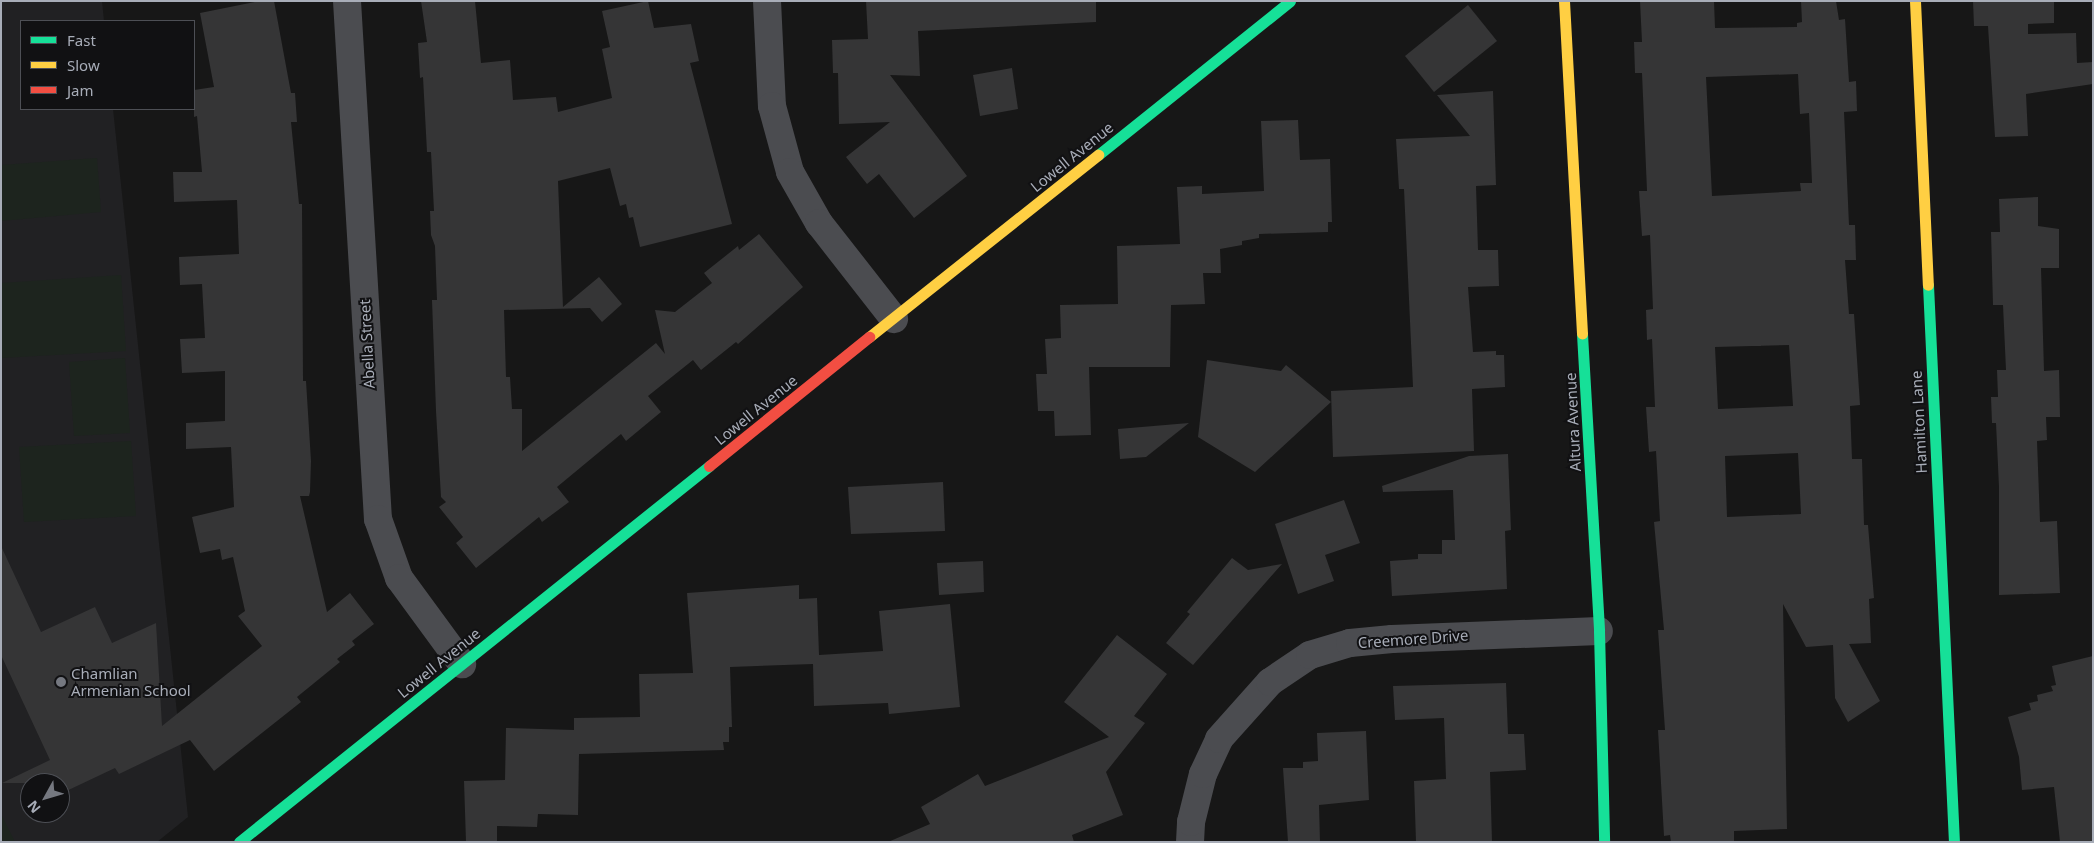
<!DOCTYPE html>
<html>
<head>
<meta charset="utf-8">
<style>
  body { margin:0 }
  #map { position:relative; width:2094px; height:843px; overflow:hidden; background:#171717; font-family:"Noto Sans",sans-serif }
  div>[style] { position:absolute }
  .built>* { inset:0; background:#212123 }
  .green>* { inset:0; background:#1d241e }
  .building>* { inset:0; background:#353536 }
  .street>* { height:28px; margin:-14px; padding:0 14px; transform-origin:14px; border-radius:14px; background:#4b4c50 }
  .fast>* { height:11px; margin:-5.5px; padding:0 5.5px; transform-origin:5.5px; border-radius:5.5px; background:#16e098 }
  .slow>* { height:11px; margin:-5.5px; padding:0 5.5px; transform-origin:5.5px; border-radius:5.5px; background:#ffcf43 }
  .jam>* { height:11px; margin:-5.5px; padding:0 5.5px; transform-origin:5.5px; border-radius:5.5px; background:#f24e42 }
  .dots>* { width:14px; height:14px; translate:-50% -50%; box-sizing:border-box; border:2px solid #111113; border-radius:50% }
  span { translate:-50% -50%; white-space:nowrap; text-align:center; line-height:1.15; -webkit-text-stroke:4px #111113; paint-order:stroke }
  .street-label { font-size:15px; color:#a8adb8 }
  .poi-label { font-size:15px; color:#a8adb8 }
  .left { translate:0 -50%; text-align:left }
  .frame { position:absolute; inset:0; border:2px solid #a8adb8; pointer-events:none }
  .legend { position:absolute; left:20px; top:20px; width:175px; height:90px; box-sizing:border-box; background:#111113; border:1px solid #4d4f55; margin:0; padding:6px 9px; list-style:none; font-size:15px; color:#a8adb8 }
  .legend li { display:flex; align-items:center; gap:10px; height:25px }
  .legend b { width:25px; border:1px solid #4d4f55 }
  .north { position:absolute; left:20px; top:773px; width:50px; height:50px; box-sizing:border-box; background:#111113; border:1px solid #4d4f55; border-radius:50%; rotate:231deg; font-size:14px; font-weight:700; line-height:20px; text-align:center; color:#a8adb8 }
  .north::after { content:''; display:block; margin:auto; width:18px; height:22px; background:#757880; clip-path:polygon(50% 0,100% 100%,50% 72%,0 100%) }
</style>
</head>
<body>
<div id="map">
  <div class="built">
    <i style="clip-path:polygon(evenodd,1px 1px,102px 1px,104px 21px,21px 21px,21px 109px,113px 109px,188px 817px,157px 842px,1px 842px,1px 1px,30px 783px,60px 783px,60px 813px,30px 813px,30px 783px)"></i>
  </div>
  <div class="green">
    <i style="clip-path:polygon(97px 158px,101px 212px,1px 221px,1px 165px)"></i>
    <i style="clip-path:polygon(121px 275px,126px 351px,2px 358px,1px 283px)"></i>
    <i style="clip-path:polygon(125px 358px,130px 433px,74px 436px,69px 362px)"></i>
    <i style="clip-path:polygon(131px 441px,136px 516px,24px 522px,19px 447px)"></i>
    <i style="clip-path:polygon(1px 814px,15px 842px,1px 842px)"></i>
  </div>
  <div class="building">
    <i style="clip-path:polygon(260px 1px,274px 1px,291px 93px,295px 93px,297px 122px,291px 122px,299px 204px,302px 204px,303px 381px,306px 381px,311px 461px,310px 492px,309px 496px,300px 496px,327px 612px,350px 593px,374px 624px,352px 641px,355px 645px,337px 659px,340px 662px,297px 697px,301px 702px,214px 771px,190px 740px,119px 774px,115px 768px,60px 794px,60px 783px,2px 783px,50px 760px,1px 655px,1px 546px,41px 632px,95px 607px,112px 643px,156px 623px,162px 726px,262px 646px,238px 616px,245px 611px,233px 557px,222px 560px,220px 549px,200px 553px,192px 517px,234px 507px,231px 447px,186px 449px,186px 423px,225px 421px,225px 371px,182px 373px,180px 339px,205px 338px,202px 284px,180px 285px,179px 257px,239px 254px,237px 200px,174px 202px,173px 172px,202px 172px,197px 116px,194px 117px,194px 90px,214px 87px,200px 13px)"></i>
    <i style="clip-path:polygon(421px 1px,475px 1px,481px 63px,510px 60px,513px 100px,556px 97px,558px 112px,612px 98px,602px 49px,610px 47px,602px 11px,648px 1px,654px 28px,691px 24px,699px 61px,690px 63px,732px 224px,640px 247px,633px 217px,629px 218px,626px 204px,620px 206px,610px 168px,558px 181px,563px 307px,599px 277px,622px 304px,602px 322px,590px 308px,504px 310px,506px 377px,510px 377px,512px 409px,522px 409px,522px 451px,656px 343px,665px 354px,655px 310px,675px 312px,712px 283px,704px 273px,738px 246px,739px 250px,759px 234px,803px 287px,738px 344px,736px 342px,701px 370px,693px 360px,648px 396px,661px 412px,626px 441px,621px 434px,557px 487px,569px 502px,542px 522px,539px 517px,476px 568px,456px 543px,463px 537px,439px 507px,446px 502px,441px 497px,436px 411px,432px 300px,437px 300px,435px 246px,431px 235px,430px 211px,434px 211px,431px 152px,427px 152px,423px 77px,420px 78px,418px 43px,427px 42px)"></i>
    <i style="clip-path:polygon(866px 1px,1096px 1px,1096px 22px,918px 31px,920px 76px,890px 75px,967px 176px,914px 218px,879px 174px,867px 184px,846px 157px,890px 122px,839px 124px,838px 73px,833px 73px,832px 40px,868px 39px)"></i>
    <i style="clip-path:polygon(evenodd,1640px 1px,1714px 1px,1715px 28px,1797px 27px,1797px 23px,1802px 22px,1801px 1px,1836px 1px,1839px 20px,1845px 19px,1849px 82px,1856px 81px,1857px 111px,1844px 112px,1849px 225px,1855px 225px,1856px 260px,1845px 260px,1849px 314px,1854px 314px,1860px 405px,1850px 406px,1852px 459px,1862px 459px,1864px 525px,1868px 525px,1874px 598px,1869px 599px,1871px 643px,1849px 644px,1880px 701px,1848px 722px,1835px 698px,1833px 645px,1806px 647px,1783px 604px,1787px 829px,1734px 831px,1734px 842px,1671px 842px,1670px 835px,1664px 836px,1658px 730px,1665px 730px,1658px 630px,1664px 630px,1654px 522px,1660px 521px,1656px 451px,1649px 452px,1646px 407px,1655px 407px,1652px 339px,1647px 340px,1646px 310px,1653px 309px,1650px 235px,1642px 236px,1639px 191px,1647px 191px,1642px 73px,1635px 73px,1634px 42px,1642px 42px,1640px 1px,1798px 74px,1800px 114px,1809px 113px,1812px 183px,1800px 183px,1801px 191px,1712px 196px,1706px 77px,1798px 74px,1640px 1px,1789px 345px,1793px 406px,1718px 409px,1715px 347px,1789px 345px,1640px 1px,1798px 453px,1801px 514px,1727px 517px,1725px 456px,1798px 453px)"></i>
    <i style="clip-path:polygon(1973px 1px,2054px 1px,2054px 23px,2028px 24px,2028px 34px,2076px 33px,2077px 63px,2093px 62px,2093px 84px,2026px 94px,2028px 136px,1995px 137px,1988px 26px,1974px 26px)"></i>
    <i style="clip-path:polygon(1468px 5px,1497px 41px,1434px 92px,1405px 56px)"></i>
    <i style="clip-path:polygon(1012px 68px,1018px 109px,980px 116px,973px 75px)"></i>
    <i style="clip-path:polygon(1493px 91px,1496px 185px,1476px 186px,1478px 250px,1498px 250px,1499px 286px,1468px 287px,1473px 352px,1496px 351px,1496px 355px,1504px 355px,1505px 387px,1472px 389px,1474px 451px,1333px 457px,1331px 391px,1413px 387px,1404px 189px,1399px 189px,1396px 139px,1470px 136px,1437px 95px)"></i>
    <i style="clip-path:polygon(1298px 120px,1300px 160px,1330px 159px,1332px 222px,1328px 222px,1328px 232px,1259px 234px,1259px 238px,1242px 241px,1242px 245px,1220px 249px,1221px 273px,1203px 273px,1205px 304px,1171px 305px,1170px 367px,1089px 367px,1091px 435px,1055px 436px,1054px 411px,1038px 411px,1036px 374px,1047px 374px,1045px 339px,1061px 338px,1060px 305px,1118px 304px,1117px 246px,1180px 244px,1177px 187px,1202px 186px,1202px 194px,1264px 191px,1261px 121px)"></i>
    <i style="clip-path:polygon(2038px 197px,2038px 226px,2059px 229px,2059px 268px,2041px 268px,2044px 371px,2059px 370px,2060px 417px,2046px 417px,2047px 440px,2037px 441px,2040px 522px,2057px 521px,2060px 593px,1999px 595px,1999px 487px,1996px 423px,1992px 423px,1991px 397px,1998px 397px,1997px 370px,2006px 370px,2003px 305px,1993px 305px,1991px 232px,2000px 232px,1999px 199px)"></i>
    <i style="clip-path:polygon(1207px 360px,1281px 371px,1286px 365px,1331px 402px,1255px 472px,1198px 437px)"></i>
    <i style="clip-path:polygon(1189px 423px,1146px 457px,1120px 459px,1118px 429px)"></i>
    <i style="clip-path:polygon(1508px 454px,1511px 530px,1505px 531px,1507px 589px,1392px 596px,1390px 561px,1418px 559px,1418px 554px,1442px 554px,1442px 540px,1455px 540px,1453px 490px,1383px 492px,1382px 486px,1469px 456px)"></i>
    <i style="clip-path:polygon(943px 482px,945px 531px,851px 534px,848px 487px)"></i>
    <i style="clip-path:polygon(1344px 500px,1360px 543px,1325px 555px,1334px 581px,1298px 594px,1275px 524px)"></i>
    <i style="clip-path:polygon(1232px 558px,1248px 570px,1282px 564px,1193px 665px,1166px 643px,1190px 614px,1187px 612px)"></i>
    <i style="clip-path:polygon(983px 561px,984px 592px,939px 595px,937px 563px)"></i>
    <i style="clip-path:polygon(799px 585px,799px 599px,817px 598px,819px 655px,883px 651px,879px 611px,950px 604px,960px 707px,889px 714px,888px 703px,814px 706px,813px 664px,730px 667px,732px 727px,729px 727px,729px 742px,723px 742px,724px 750px,579px 754px,578px 815px,538px 814px,537px 827px,497px 826px,497px 842px,466px 842px,464px 781px,505px 780px,506px 728px,574px 730px,574px 718px,640px 717px,639px 674px,693px 673px,687px 593px)"></i>
    <i style="clip-path:polygon(1117px 635px,1167px 674px,1134px 716px,1145px 723px,1106px 772px,1123px 815px,1072px 835px,1074px 842px,888px 842px,930px 824px,921px 807px,978px 774px,985px 786px,1109px 737px,1064px 702px)"></i>
    <i style="clip-path:polygon(2093px 656px,2093px 842px,2060px 842px,2054px 787px,2022px 790px,2019px 757px,2008px 717px,2031px 710px,2029px 703px,2038px 701px,2037px 695px,2053px 691px,2051px 686px,2056px 685px,2052px 666px)"></i>
    <i style="clip-path:polygon(1506px 683px,1508px 734px,1524px 734px,1526px 770px,1490px 772px,1492px 842px,1416px 842px,1414px 781px,1446px 779px,1444px 718px,1395px 720px,1393px 686px)"></i>
    <i style="clip-path:polygon(1366px 731px,1369px 800px,1319px 805px,1320px 842px,1288px 842px,1283px 768px,1303px 768px,1303px 762px,1318px 761px,1317px 733px)"></i>
  </div>
  <div class="street">
    <i style="left:347px;top:1px;width:519px;rotate:86.58deg"></i>
    <i style="left:378px;top:519px;width:63px;rotate:70.4deg"></i>
    <i style="left:399px;top:578px;width:107px;rotate:53.8deg"></i>
    <i style="left:767px;top:1px;width:105px;rotate:87.3deg"></i>
    <i style="left:772px;top:106px;width:68px;rotate:74.7deg"></i>
    <i style="left:790px;top:172px;width:59px;rotate:60.4deg"></i>
    <i style="left:819px;top:223px;width:122px;rotate:52deg"></i>
    <i style="left:1190px;top:842px;width:20px;rotate:-87deg"></i>
    <i style="left:1191px;top:822px;width:49px;rotate:-76deg"></i>
    <i style="left:1203px;top:774px;width:38px;rotate:-65deg"></i>
    <i style="left:1219px;top:739px;width:76px;rotate:-48.2deg"></i>
    <i style="left:1270px;top:682px;width:48px;rotate:-34deg"></i>
    <i style="left:1310px;top:655px;width:42px;rotate:-16.7deg"></i>
    <i style="left:1350px;top:643px;width:42px;rotate:-5.4deg"></i>
    <i style="left:1392px;top:639px;width:207px;rotate:-2.2deg"></i>
  </div>
  <div class="fast">
    <i style="left:1098px;top:155px;width:246px;rotate:-38.7deg"></i>
    <i style="left:1928px;top:285px;width:558px;rotate:87.33deg"></i>
    <i style="left:1582px;top:334px;width:297px;rotate:86.7deg"></i>
    <i style="left:1599px;top:631px;width:211px;rotate:88.6deg"></i>
    <i style="left:239px;top:842px;width:602px;rotate:-38.66deg"></i>
  </div>
  <div class="slow">
    <i style="left:1564px;top:1px;width:333px;rotate:86.9deg"></i>
    <i style="left:1915px;top:1px;width:284px;rotate:87.4deg"></i>
    <i style="left:869px;top:337px;width:293px;rotate:-38.5deg"></i>
  </div>
  <div class="jam">
    <i style="left:709px;top:466px;width:206px;rotate:-38.9deg"></i>
  </div>
  <div class="dots">
    <i style="left:61px;top:682px;background:#757880"></i>
  </div>
  <div class="street-label">
    <span style="left:1072px;top:157px;rotate:-39deg">Lowell Avenue</span>
    <span style="left:367px;top:344px;rotate:-93deg">Abella Street</span>
    <span style="left:756px;top:410px;rotate:-39deg">Lowell Avenue</span>
    <span style="left:1573px;top:422px;rotate:-93deg">Altura Avenue</span>
    <span style="left:1919px;top:422px;rotate:-93deg">Hamilton Lane</span>
    <span style="left:1413px;top:639px;rotate:-4deg">Creemore Drive</span>
    <span style="left:439px;top:663px;rotate:-39deg">Lowell Avenue</span>
  </div>
  <div class="poi-label">
    <span class="left" style="left:71px;top:682px">Chamlian<br>Armenian School</span>
  </div>
  <div class="frame"></div>
  <ul class="legend">
  <li><b style="height:6px;background:#16e098"></b>Fast</li>
  <li><b style="height:6px;background:#ffcf43"></b>Slow</li>
  <li><b style="height:6px;background:#f24e42"></b>Jam</li>
  </ul>
  <div class="north">N</div>
</div>
</body>
</html>
